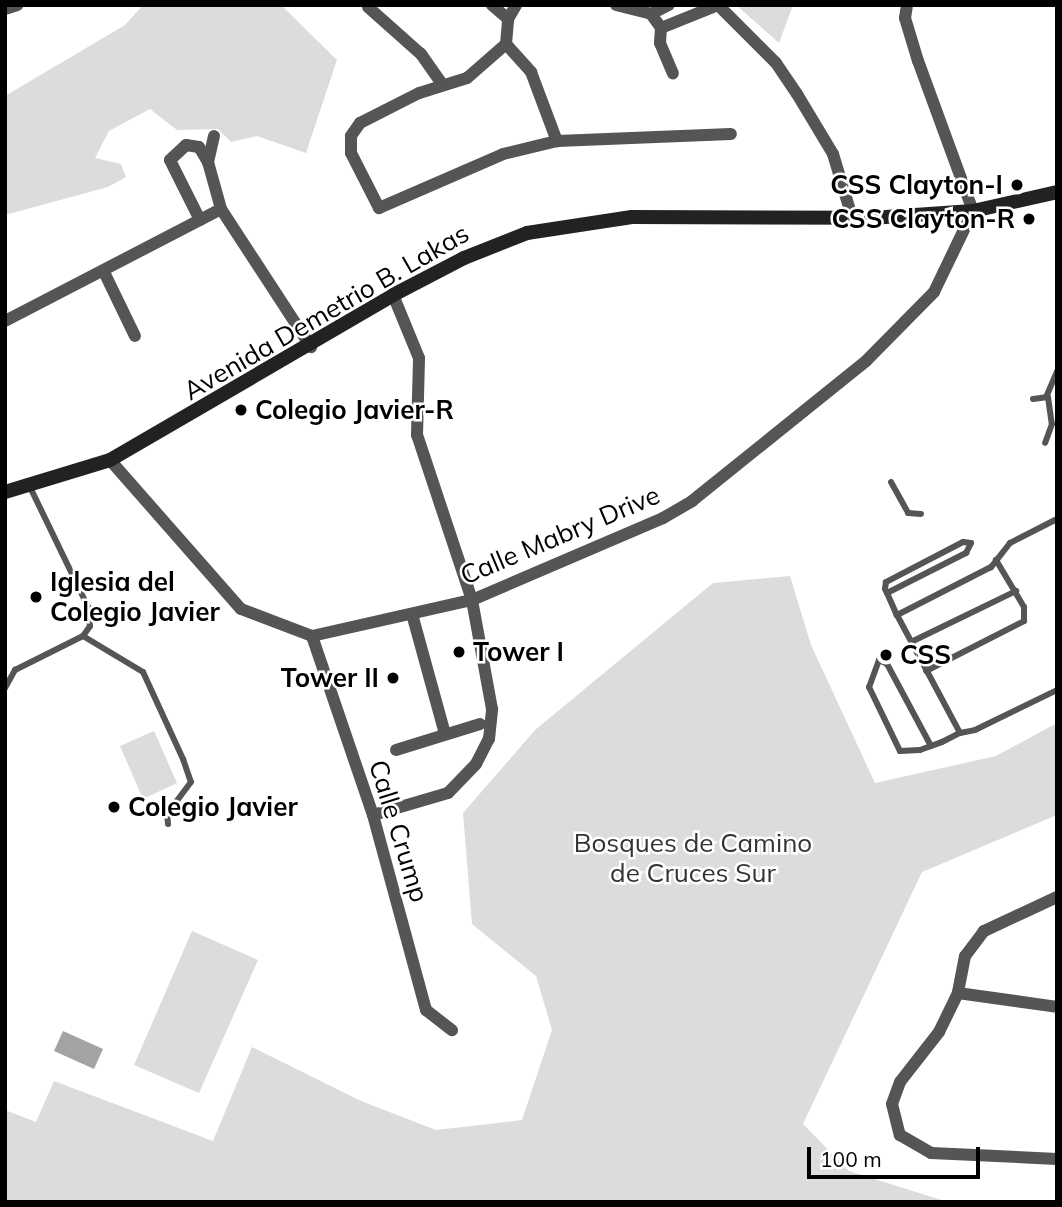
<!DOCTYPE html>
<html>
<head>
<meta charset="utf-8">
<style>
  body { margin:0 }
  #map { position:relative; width:1062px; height:1207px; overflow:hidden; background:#fff; font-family:Mulish,sans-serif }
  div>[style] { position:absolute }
  .green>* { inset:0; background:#dcdcdc }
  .water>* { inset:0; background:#a3a3a3 }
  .lane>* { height:6px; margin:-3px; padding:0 3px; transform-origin:3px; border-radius:3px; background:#555 }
  .street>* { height:12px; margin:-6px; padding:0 6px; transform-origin:6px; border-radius:6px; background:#555 }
  .secondary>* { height:14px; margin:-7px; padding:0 7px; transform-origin:7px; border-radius:7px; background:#222 }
  .dots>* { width:19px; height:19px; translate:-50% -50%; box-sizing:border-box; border:4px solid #fff; border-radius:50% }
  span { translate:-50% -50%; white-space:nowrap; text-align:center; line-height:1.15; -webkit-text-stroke:5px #fff; paint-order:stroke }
  .poi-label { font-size:26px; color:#000; font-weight:700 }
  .right { translate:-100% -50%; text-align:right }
  .left { translate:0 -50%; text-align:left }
  .street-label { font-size:26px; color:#000 }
  .park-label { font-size:26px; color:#333 }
  .frame { position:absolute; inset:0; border:7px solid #000; pointer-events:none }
  .scale { position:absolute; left:807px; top:1147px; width:173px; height:32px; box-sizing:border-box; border:4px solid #000; border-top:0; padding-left:9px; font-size:21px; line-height:24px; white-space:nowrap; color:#000; -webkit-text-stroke:5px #fff; paint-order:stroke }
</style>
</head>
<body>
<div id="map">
  <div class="green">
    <i style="clip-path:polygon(143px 5px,281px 5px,337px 60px,306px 153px,257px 136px,231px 142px,218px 129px,177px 130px,150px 109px,109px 131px,95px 158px,121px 164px,126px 177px,108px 187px,5px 215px,5px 96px,125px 25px)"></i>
    <i style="clip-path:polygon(736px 5px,793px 5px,779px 43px)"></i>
    <i style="clip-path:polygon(790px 576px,811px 645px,875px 783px,996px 756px,1057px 723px,1057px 815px,922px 872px,803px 1124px,849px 1171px,948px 1202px,5px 1202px,5px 1110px,36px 1122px,54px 1081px,213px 1141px,252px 1047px,361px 1101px,436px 1130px,522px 1120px,552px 1030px,536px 976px,472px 924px,463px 813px,535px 730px,713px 583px)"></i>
    <i style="clip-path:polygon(154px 731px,177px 783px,143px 799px,120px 746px)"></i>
    <i style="clip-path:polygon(192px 931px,258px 960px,199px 1093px,134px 1065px)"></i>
  </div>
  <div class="water">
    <i style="clip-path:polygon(63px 1031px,103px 1049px,94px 1069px,54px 1051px)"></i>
  </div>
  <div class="lane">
    <i style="left:1047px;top:395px;width:26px;rotate:-67deg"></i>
    <i style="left:1033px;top:399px;width:15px;rotate:-8deg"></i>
    <i style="left:1048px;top:397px;width:27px;rotate:82deg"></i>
    <i style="left:1052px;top:424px;width:20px;rotate:110deg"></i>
    <i style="left:891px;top:482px;width:35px;rotate:61deg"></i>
    <i style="left:908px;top:513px;width:13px;rotate:4deg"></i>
    <i style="left:1057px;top:519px;width:53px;rotate:152.9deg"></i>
    <i style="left:1010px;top:543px;width:31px;rotate:128deg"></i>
    <i style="left:991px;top:567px;width:106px;rotate:152.9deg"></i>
    <i style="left:897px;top:615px;width:134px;rotate:61.9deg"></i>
    <i style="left:960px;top:733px;width:15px;rotate:-11deg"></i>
    <i style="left:975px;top:730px;width:91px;rotate:-26deg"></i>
    <i style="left:887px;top:593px;width:89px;rotate:-26.9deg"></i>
    <i style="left:966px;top:553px;width:11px;rotate:-63deg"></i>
    <i style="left:971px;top:543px;width:8px;rotate:-173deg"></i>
    <i style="left:963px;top:542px;width:87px;rotate:152.5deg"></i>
    <i style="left:886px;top:582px;width:7px;rotate:98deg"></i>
    <i style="left:885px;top:589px;width:4px;rotate:63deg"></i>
    <i style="left:887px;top:593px;width:24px;rotate:66deg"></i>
    <i style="left:83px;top:636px;width:70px;rotate:31deg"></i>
    <i style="left:143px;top:672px;width:96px;rotate:65.3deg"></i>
    <i style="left:183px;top:759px;width:24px;rotate:71deg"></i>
    <i style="left:191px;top:782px;width:40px;rotate:127deg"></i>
    <i style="left:167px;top:814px;width:10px;rotate:84deg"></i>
    <i style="left:911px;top:642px;width:117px;rotate:-25.9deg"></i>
    <i style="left:926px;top:671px;width:110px;rotate:-27deg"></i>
    <i style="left:1024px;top:621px;width:14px;rotate:-90deg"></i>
    <i style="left:1024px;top:607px;width:55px;rotate:-120.8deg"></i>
    <i style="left:5px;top:688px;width:21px;rotate:-61deg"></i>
    <i style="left:15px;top:670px;width:76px;rotate:-26.6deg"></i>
    <i style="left:83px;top:636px;width:12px;rotate:-55deg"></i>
    <i style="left:90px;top:626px;width:19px;rotate:-96deg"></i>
    <i style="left:88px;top:607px;width:133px;rotate:-115.8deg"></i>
    <i style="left:931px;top:746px;width:93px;rotate:-118.2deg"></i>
    <i style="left:887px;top:664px;width:9px;rotate:-153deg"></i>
    <i style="left:879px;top:660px;width:29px;rotate:110deg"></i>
    <i style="left:869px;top:687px;width:71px;rotate:64.2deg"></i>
    <i style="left:900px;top:751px;width:20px;rotate:-3deg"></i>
    <i style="left:920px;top:750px;width:23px;rotate:-20deg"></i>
    <i style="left:942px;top:742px;width:20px;rotate:-27deg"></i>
  </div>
  <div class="street">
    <i style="left:492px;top:5px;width:21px;rotate:41deg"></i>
    <i style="left:616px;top:5px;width:36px;rotate:14deg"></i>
    <i style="left:651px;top:14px;width:17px;rotate:54deg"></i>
    <i style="left:718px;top:5px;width:82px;rotate:45deg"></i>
    <i style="left:776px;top:63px;width:37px;rotate:56deg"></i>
    <i style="left:797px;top:94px;width:70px;rotate:59deg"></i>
    <i style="left:833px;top:154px;width:66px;rotate:73.2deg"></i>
    <i style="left:368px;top:7px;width:71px;rotate:41.6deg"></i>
    <i style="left:421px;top:54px;width:37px;rotate:55deg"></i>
    <i style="left:5px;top:9px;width:13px;rotate:-18deg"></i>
    <i style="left:651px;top:14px;width:20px;rotate:-27deg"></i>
    <i style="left:661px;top:28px;width:61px;rotate:-22deg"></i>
    <i style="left:661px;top:28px;width:15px;rotate:94deg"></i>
    <i style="left:660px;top:43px;width:33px;rotate:67deg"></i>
    <i style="left:506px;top:44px;width:52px;rotate:138.9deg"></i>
    <i style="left:467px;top:78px;width:50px;rotate:162.6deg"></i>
    <i style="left:419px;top:93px;width:66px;rotate:153deg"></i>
    <i style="left:360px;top:123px;width:16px;rotate:125deg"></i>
    <i style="left:351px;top:136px;width:17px;rotate:90deg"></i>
    <i style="left:351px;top:153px;width:62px;rotate:63deg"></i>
    <i style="left:379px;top:208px;width:135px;rotate:-23.5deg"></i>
    <i style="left:503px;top:154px;width:56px;rotate:-13.5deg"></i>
    <i style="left:557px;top:141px;width:174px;rotate:-2.3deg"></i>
    <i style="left:506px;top:44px;width:38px;rotate:48deg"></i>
    <i style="left:531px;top:72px;width:74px;rotate:69.4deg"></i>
    <i style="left:506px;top:44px;width:25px;rotate:-85deg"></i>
    <i style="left:508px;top:19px;width:16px;rotate:-60deg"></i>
    <i style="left:214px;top:136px;width:27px;rotate:103deg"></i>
    <i style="left:208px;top:162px;width:49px;rotate:74.5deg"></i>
    <i style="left:221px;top:209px;width:165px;rotate:56.9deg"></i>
    <i style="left:200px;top:220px;width:67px;rotate:-116.6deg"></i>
    <i style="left:170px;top:160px;width:22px;rotate:-43deg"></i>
    <i style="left:186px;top:145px;width:13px;rotate:9deg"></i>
    <i style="left:199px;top:147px;width:17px;rotate:59deg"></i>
    <i style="left:104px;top:272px;width:71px;rotate:64.2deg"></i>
    <i style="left:5px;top:321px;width:243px;rotate:-27.4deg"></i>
    <i style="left:110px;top:460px;width:198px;rotate:48.7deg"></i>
    <i style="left:241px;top:609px;width:76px;rotate:20.8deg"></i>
    <i style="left:312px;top:636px;width:164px;rotate:-12.7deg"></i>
    <i style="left:472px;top:600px;width:208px;rotate:-23.2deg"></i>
    <i style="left:663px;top:518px;width:34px;rotate:-30deg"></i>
    <i style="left:692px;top:501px;width:223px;rotate:-38.8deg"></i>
    <i style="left:866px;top:361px;width:97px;rotate:-45.4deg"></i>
    <i style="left:934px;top:292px;width:90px;rotate:-64.3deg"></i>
    <i style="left:973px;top:211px;width:160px;rotate:-110.1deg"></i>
    <i style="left:918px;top:61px;width:45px;rotate:-106.8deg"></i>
    <i style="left:905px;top:18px;width:13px;rotate:-81deg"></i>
    <i style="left:412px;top:614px;width:124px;rotate:74.6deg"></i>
    <i style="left:312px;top:636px;width:189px;rotate:71.2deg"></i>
    <i style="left:373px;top:815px;width:202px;rotate:74.8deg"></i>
    <i style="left:426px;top:1010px;width:33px;rotate:38deg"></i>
    <i style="left:396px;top:750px;width:88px;rotate:-17.2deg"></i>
    <i style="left:373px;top:815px;width:78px;rotate:-16.3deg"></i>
    <i style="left:448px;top:793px;width:40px;rotate:-46deg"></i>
    <i style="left:476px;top:764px;width:28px;rotate:-63deg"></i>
    <i style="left:489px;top:739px;width:30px;rotate:-84deg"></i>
    <i style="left:492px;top:709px;width:111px;rotate:-100.4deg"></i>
    <i style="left:472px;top:600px;width:174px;rotate:-108.4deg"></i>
    <i style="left:417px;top:435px;width:77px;rotate:-88.5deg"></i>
    <i style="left:419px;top:358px;width:68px;rotate:-112.4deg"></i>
    <i style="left:1057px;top:897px;width:81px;rotate:155deg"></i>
    <i style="left:984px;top:931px;width:31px;rotate:127deg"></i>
    <i style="left:965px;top:956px;width:38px;rotate:101deg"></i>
    <i style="left:958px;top:993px;width:43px;rotate:116deg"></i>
    <i style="left:939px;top:1032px;width:63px;rotate:128deg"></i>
    <i style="left:900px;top:1082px;width:23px;rotate:110deg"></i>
    <i style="left:892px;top:1104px;width:32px;rotate:76deg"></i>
    <i style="left:900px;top:1135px;width:36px;rotate:30deg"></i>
    <i style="left:931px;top:1153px;width:126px;rotate:2.7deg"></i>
    <i style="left:958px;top:993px;width:100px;rotate:8deg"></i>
  </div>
  <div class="secondary">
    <i style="left:5px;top:492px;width:110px;rotate:-16.9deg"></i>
    <i style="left:110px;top:460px;width:328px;rotate:-30.2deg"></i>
    <i style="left:393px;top:295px;width:80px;rotate:-27.5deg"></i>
    <i style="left:464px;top:258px;width:68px;rotate:-21.6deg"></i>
    <i style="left:527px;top:233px;width:106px;rotate:-8.7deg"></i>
    <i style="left:632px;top:217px;width:239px;rotate:0.2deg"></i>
    <i style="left:871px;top:218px;width:102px;rotate:-3.9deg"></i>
    <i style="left:973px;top:211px;width:86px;rotate:-12.7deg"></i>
  </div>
  <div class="dots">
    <i style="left:1017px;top:185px;background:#000"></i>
    <i style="left:1029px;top:219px;background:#000"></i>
    <i style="left:241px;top:410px;background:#000"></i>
    <i style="left:36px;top:597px;background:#000"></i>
    <i style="left:459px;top:652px;background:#000"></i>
    <i style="left:886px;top:655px;background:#000"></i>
    <i style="left:393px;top:678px;background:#000"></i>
    <i style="left:114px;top:807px;background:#000"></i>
  </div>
  <div class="poi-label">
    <span class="right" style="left:1003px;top:185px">CSS Clayton-I</span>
    <span class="right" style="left:1015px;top:219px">CSS Clayton-R</span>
    <span class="left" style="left:255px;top:410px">Colegio Javier-R</span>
    <span class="left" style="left:50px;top:597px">Iglesia del<br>Colegio Javier</span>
    <span class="left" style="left:473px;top:652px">Tower I</span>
    <span class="left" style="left:900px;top:655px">CSS</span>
    <span class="right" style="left:379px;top:678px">Tower II</span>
    <span class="left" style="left:128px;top:807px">Colegio Javier</span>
  </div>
  <div class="street-label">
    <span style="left:326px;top:312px;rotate:-30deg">Avenida Demetrio B. Lakas</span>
    <span style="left:560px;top:535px;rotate:-23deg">Calle Mabry Drive</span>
    <span style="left:399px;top:831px;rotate:73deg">Calle Crump</span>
  </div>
  <div class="park-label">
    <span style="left:693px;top:858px">Bosques de Camino<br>de Cruces Sur</span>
  </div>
  <div class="frame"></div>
  <div class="scale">100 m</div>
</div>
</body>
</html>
